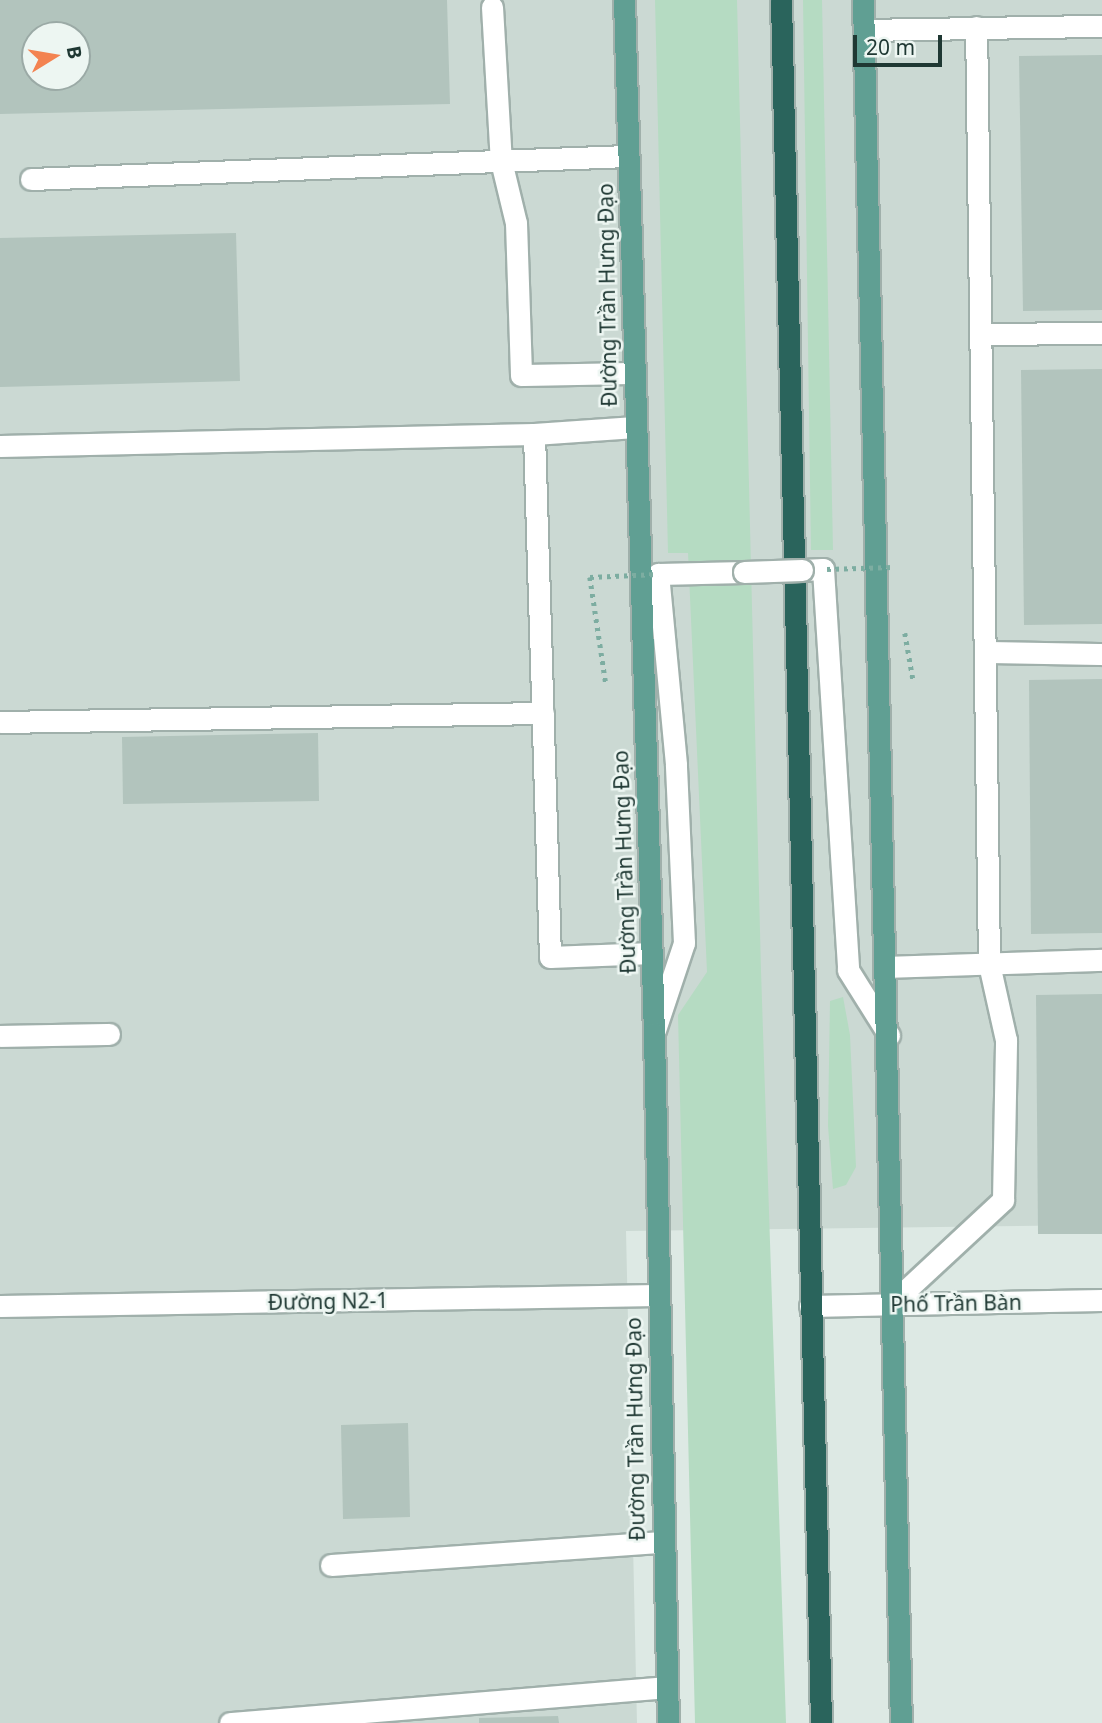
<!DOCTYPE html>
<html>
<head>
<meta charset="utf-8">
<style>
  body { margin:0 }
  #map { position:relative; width:1102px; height:1723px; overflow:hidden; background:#dde9e4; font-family:"Noto Sans",sans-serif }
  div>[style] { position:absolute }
  .built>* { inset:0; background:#cbd9d3 }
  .green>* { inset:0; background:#b5dbc2 }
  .building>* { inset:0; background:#b2c4bd }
  .path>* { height:4.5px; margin-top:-2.25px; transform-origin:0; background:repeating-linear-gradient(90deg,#7dada1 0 3.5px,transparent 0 8.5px) }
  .roads { filter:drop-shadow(2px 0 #a0b0ab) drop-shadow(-2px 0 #a0b0ab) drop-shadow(0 2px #a0b0ab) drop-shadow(0 -2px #a0b0ab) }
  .minor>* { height:21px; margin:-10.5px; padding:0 10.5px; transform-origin:10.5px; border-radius:10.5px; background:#fff }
  .major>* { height:21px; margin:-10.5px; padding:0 10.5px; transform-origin:10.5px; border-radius:10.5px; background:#609f93 }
  .highway>* { height:21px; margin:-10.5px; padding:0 10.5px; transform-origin:10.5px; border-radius:10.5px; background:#2a645c }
  .path-bridge>* { height:4.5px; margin-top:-2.25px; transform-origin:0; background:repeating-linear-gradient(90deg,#7dada1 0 3.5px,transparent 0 8.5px) }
  .bridges { filter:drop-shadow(2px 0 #a0b0ab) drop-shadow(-2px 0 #a0b0ab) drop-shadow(0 2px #a0b0ab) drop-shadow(0 -2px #a0b0ab) }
  .minor-bridge>* { height:21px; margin:-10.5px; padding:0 10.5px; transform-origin:10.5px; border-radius:10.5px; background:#fff }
  span { translate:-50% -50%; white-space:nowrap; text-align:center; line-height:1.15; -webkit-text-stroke:5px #edf6f2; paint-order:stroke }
  .street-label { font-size:21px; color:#1f3833 }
  .north { position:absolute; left:21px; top:21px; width:70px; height:70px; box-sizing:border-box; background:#edf6f2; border:2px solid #9baaa6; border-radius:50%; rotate:79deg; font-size:19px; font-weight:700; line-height:28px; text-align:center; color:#1f3833 }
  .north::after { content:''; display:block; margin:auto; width:24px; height:32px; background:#f38351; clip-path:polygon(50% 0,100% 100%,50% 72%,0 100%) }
  .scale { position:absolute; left:853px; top:35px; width:89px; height:32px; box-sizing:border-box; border:4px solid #1f3833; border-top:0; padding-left:9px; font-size:21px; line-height:24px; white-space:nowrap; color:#1f3833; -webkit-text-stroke:5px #edf6f2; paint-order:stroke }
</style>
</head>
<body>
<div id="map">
  <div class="built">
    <i style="clip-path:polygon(evenodd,0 0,1102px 0,1102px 1225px,626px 1231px,637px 1723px,0 1723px,0 0,35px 35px,77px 35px,77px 77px,35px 77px,35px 35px)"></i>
  </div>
  <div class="green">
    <i style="clip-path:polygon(655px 0,737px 0,761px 971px,786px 1723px,695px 1723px,678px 1015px,707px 972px,688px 553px,668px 553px)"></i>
    <i style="clip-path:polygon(803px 0,822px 0,833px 550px,811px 550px)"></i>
    <i style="clip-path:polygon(843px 997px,850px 1035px,856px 1167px,846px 1185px,833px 1189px,828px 1126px,830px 1001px)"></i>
  </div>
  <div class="building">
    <i style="clip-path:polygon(evenodd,0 0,447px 0,450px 104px,0 114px,0 0,35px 35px,77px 35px,77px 77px,35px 77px,35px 35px)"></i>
    <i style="clip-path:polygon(1102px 55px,1102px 310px,1023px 311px,1019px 56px)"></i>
    <i style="clip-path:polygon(236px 233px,240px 381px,0 387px,0 238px)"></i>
    <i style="clip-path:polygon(1102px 369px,1102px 624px,1024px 625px,1021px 370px)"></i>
    <i style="clip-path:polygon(1102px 679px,1102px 933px,1031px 934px,1029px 680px)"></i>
    <i style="clip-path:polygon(318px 733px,319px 801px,123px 804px,122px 737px)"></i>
    <i style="clip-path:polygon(1102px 994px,1102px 1234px,1038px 1234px,1036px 995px)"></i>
    <i style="clip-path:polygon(408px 1423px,410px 1517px,343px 1519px,341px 1425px)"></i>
    <i style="clip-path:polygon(558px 1716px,559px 1723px,479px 1723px,479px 1718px)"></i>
  </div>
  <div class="path">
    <i style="left:590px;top:577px;width:108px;rotate:81.5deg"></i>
    <i style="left:905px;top:633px;width:47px;rotate:80.1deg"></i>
  </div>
  <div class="roads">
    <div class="minor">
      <i style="left:492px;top:7px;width:154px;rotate:86.7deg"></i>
      <i style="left:501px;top:161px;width:64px;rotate:76.4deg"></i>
      <i style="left:516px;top:223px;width:152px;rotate:88.1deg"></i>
      <i style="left:521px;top:375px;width:112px;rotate:-1deg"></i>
      <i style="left:864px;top:30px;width:238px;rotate:-1deg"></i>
      <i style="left:31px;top:179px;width:597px;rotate:-2.21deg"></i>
      <i style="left:980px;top:334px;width:122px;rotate:-0.5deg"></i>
      <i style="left:534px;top:434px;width:523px;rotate:88.25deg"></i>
      <i style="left:550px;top:957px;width:102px;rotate:-2.2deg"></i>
      <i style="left:0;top:446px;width:534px;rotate:-1.29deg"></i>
      <i style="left:534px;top:434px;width:101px;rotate:-4deg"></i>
      <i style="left:802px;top:570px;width:21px;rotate:-3deg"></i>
      <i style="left:823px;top:569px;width:402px;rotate:86.4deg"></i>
      <i style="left:848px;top:970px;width:77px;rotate:57.8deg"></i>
      <i style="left:986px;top:652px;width:116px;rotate:1deg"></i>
      <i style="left:0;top:722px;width:543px;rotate:-0.95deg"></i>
      <i style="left:887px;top:967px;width:215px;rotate:-1.9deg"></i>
      <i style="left:655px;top:1030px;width:92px;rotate:-71.6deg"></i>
      <i style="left:684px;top:943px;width:179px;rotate:-92.6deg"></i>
      <i style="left:676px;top:764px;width:191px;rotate:-95.4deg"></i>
      <i style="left:658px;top:574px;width:86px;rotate:-1.3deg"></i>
      <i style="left:0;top:1036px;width:109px;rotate:-1.1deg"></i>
      <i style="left:891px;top:1304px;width:153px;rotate:-42.9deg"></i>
      <i style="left:1003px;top:1200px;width:160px;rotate:-88.9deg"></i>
      <i style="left:1006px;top:1040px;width:78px;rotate:-102.6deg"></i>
      <i style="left:989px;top:964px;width:937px;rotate:-90.79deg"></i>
      <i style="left:0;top:1306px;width:657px;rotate:-0.96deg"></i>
      <i style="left:810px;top:1306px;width:292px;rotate:-1.2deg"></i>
      <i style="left:331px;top:1565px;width:332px;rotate:-4deg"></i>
      <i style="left:230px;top:1723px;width:438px;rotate:-4.7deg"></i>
    </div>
    <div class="major">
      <i style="left:624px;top:0;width:1033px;rotate:88.34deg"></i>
      <i style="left:654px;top:1033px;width:690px;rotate:88.84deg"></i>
      <i style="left:863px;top:0;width:1723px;rotate:88.74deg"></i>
    </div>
    <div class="highway">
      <i style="left:781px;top:0;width:1723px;rotate:88.67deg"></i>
    </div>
  </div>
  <div class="path-bridge">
    <i style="left:827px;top:569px;width:65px;rotate:-1.8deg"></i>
    <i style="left:590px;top:577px;width:68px;rotate:-2.5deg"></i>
  </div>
  <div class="bridges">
    <div class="minor-bridge">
      <i style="left:744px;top:572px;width:58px;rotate:-2deg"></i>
    </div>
  </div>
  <div class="street-label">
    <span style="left:607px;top:295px;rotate:-91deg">Đường Trần Hưng Đạo</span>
    <span style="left:624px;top:862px;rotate:-92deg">Đường Trần Hưng Đạo</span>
    <span style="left:328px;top:1301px;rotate:-1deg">Đường N2-1</span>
    <span style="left:956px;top:1303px;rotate:-1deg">Phố Trần Bàn</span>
    <span style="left:635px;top:1429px;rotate:-91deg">Đường Trần Hưng Đạo</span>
  </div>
  <div class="north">B</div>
  <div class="scale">20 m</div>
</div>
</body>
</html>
